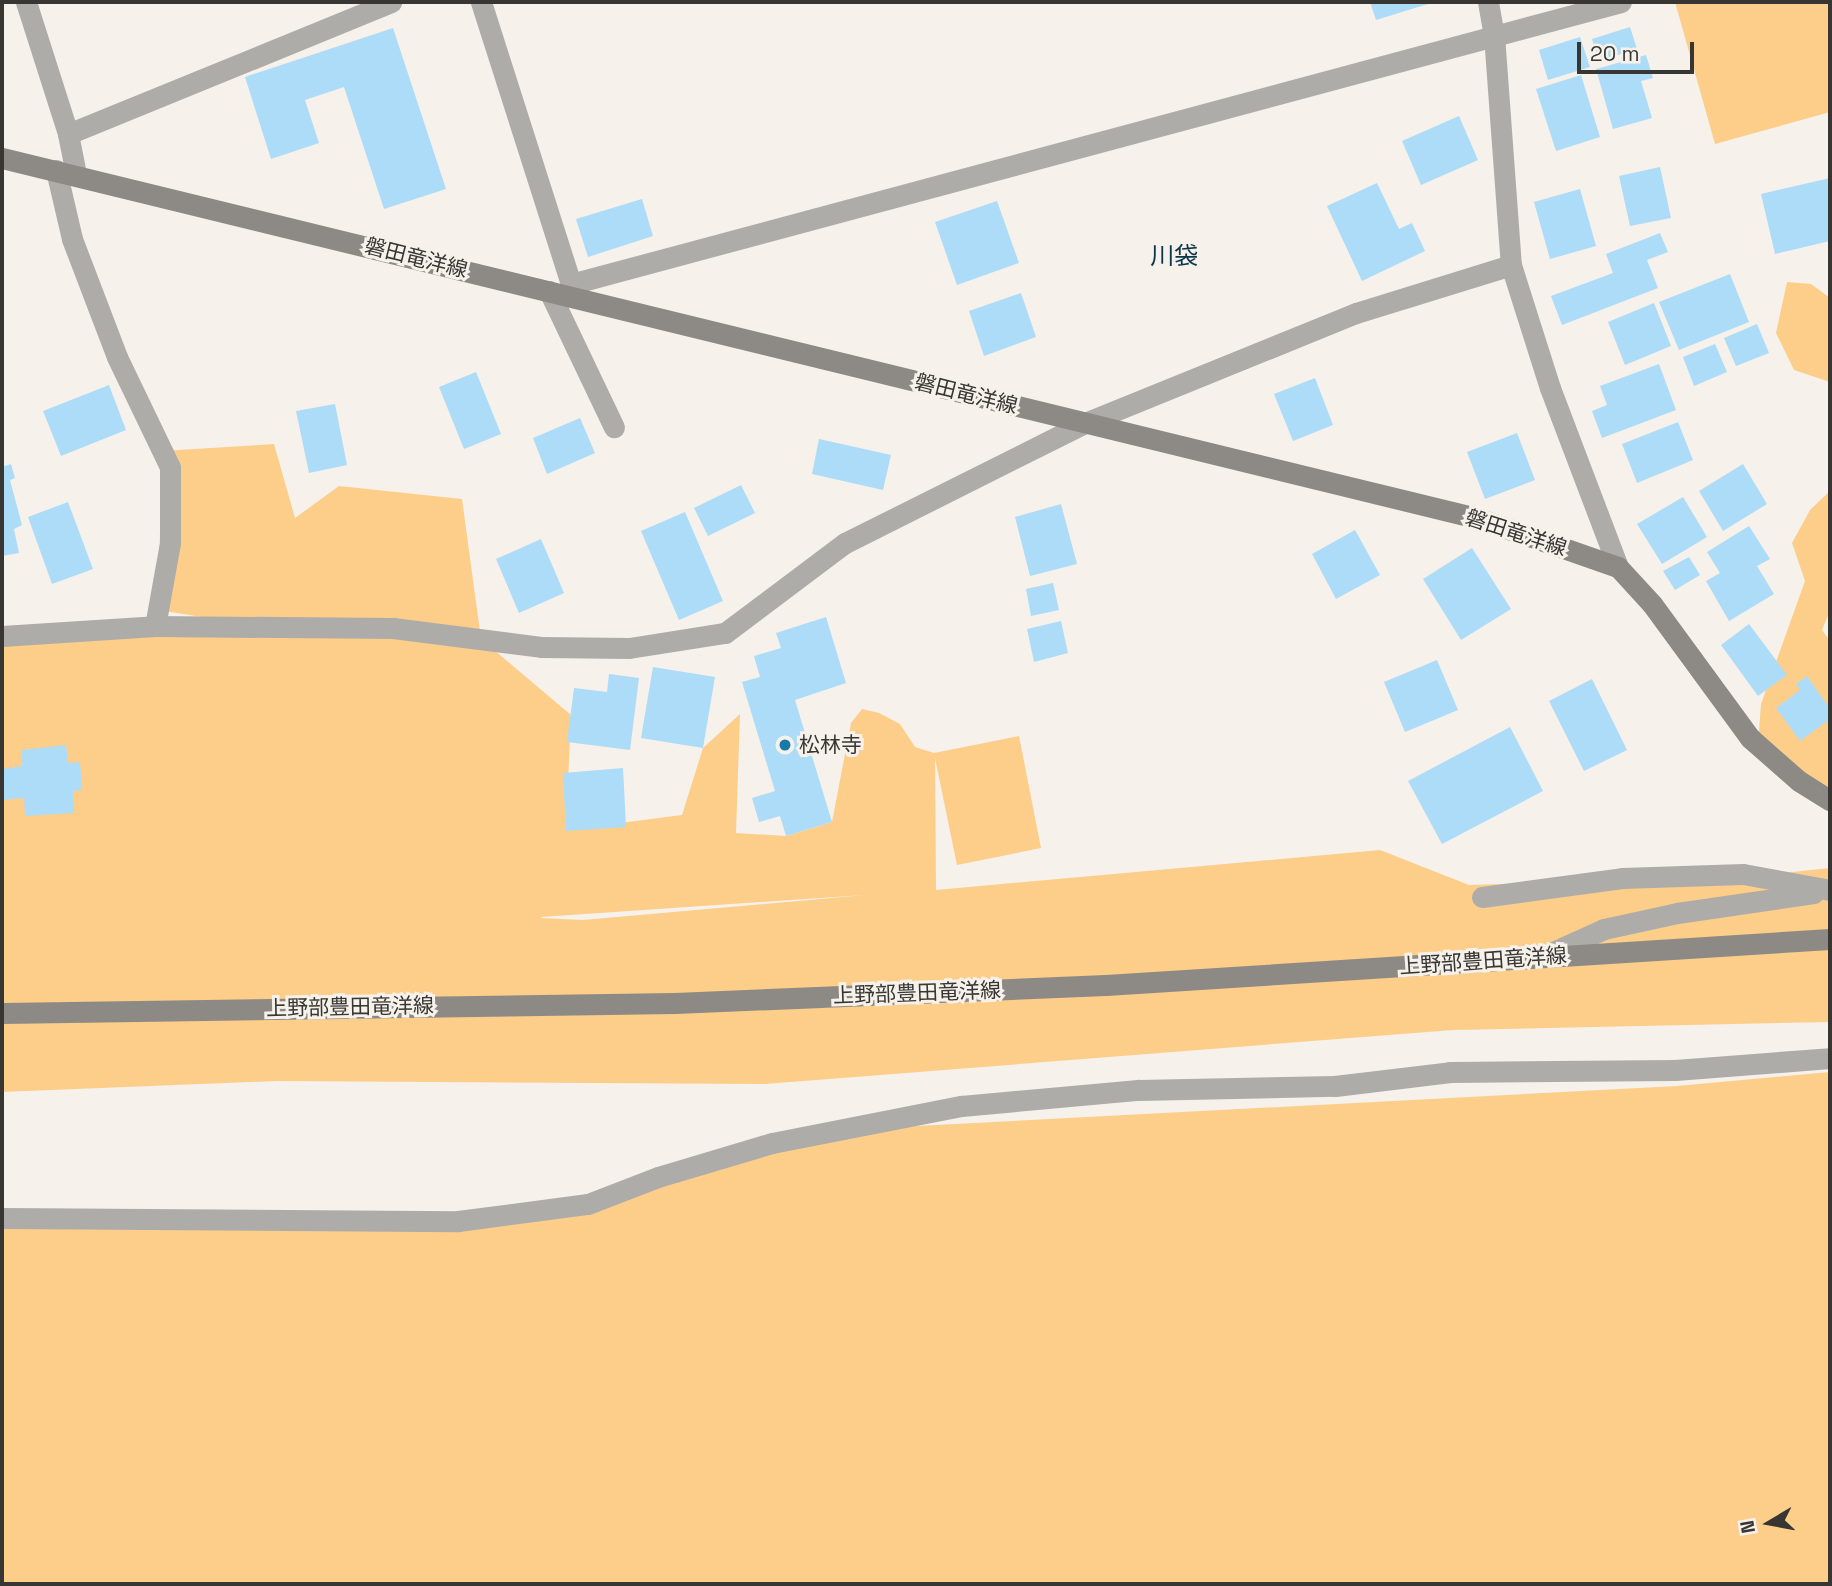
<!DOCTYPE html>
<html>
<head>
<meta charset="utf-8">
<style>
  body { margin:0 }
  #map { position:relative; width:1832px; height:1586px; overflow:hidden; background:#f6f1ea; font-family:"Space Grotesk","Noto Sans JP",sans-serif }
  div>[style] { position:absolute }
  .green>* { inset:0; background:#fcce89 }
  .building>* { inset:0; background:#addcf8 }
  .lane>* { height:21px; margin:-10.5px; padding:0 10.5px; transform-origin:10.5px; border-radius:10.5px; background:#aeaca9 }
  .street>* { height:21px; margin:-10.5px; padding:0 10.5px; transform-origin:10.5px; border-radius:10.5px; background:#aeaca9 }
  .secondary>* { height:21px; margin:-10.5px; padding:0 10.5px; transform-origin:10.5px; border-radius:10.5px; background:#8d8a85 }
  .dots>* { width:19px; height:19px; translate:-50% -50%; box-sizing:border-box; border:4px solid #f6f1ea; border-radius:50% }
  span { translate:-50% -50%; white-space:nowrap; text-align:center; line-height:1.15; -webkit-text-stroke:6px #f6f1ea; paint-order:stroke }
  .street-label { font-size:21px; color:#383633 }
  .poi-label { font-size:21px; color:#383633 }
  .left { translate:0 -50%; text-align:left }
  .quarter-label { font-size:24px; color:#0a374c }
  .frame { position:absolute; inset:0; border:4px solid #383633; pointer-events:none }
  .north { position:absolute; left:1734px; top:1488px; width:70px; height:70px; -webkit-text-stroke:5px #f6f1ea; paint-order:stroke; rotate:260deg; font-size:19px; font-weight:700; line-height:28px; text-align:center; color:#383633 }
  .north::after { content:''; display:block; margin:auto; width:24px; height:32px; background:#383633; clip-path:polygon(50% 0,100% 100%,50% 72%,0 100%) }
  .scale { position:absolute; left:1577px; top:42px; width:117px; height:32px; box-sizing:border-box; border:4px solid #383633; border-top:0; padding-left:9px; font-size:21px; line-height:24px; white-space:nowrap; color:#383633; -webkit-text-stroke:5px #f6f1ea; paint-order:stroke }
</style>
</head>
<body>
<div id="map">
  <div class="green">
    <i style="clip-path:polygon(1675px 2px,1830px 2px,1830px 112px,1715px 144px)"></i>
    <i style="clip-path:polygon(1787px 282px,1811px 284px,1830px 298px,1830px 382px,1794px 370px,1776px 333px)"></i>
    <i style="clip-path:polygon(evenodd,274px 444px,295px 518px,339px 486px,462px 499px,481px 639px,571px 715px,566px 830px,682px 815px,703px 748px,740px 714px,736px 833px,786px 836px,832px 822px,851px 723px,862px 709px,879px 713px,900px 724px,915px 747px,934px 753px,1019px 736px,1041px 848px,957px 865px,935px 758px,936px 890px,1380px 850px,1469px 885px,1755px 876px,1830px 868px,1830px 1022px,1453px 1030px,765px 1084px,276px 1081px,2px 1092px,2px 638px,258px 626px,158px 610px,162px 451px,274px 444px,865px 895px,583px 920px,541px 918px,541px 917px,865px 895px)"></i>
    <i style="clip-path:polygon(1830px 491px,1830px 611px,1822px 630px,1830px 641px,1830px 800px,1758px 745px,1761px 704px,1805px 581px,1792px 543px,1810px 510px)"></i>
    <i style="clip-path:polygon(1830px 1072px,1830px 1584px,2px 1584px,2px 1221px,523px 1213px,840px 1130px,1677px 1086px)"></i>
  </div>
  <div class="building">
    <i style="clip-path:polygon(1370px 2px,1427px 2px,1428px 4px,1376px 20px)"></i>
    <i style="clip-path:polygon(1630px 27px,1637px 49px,1599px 61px,1592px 39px)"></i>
    <i style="clip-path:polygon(393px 28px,446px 189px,384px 209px,344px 87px,305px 100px,319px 143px,271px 159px,245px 77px)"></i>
    <i style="clip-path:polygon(1580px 37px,1590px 67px,1548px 80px,1539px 50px)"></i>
    <i style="clip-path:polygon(1646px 55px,1653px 78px,1641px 81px,1652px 118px,1613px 129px,1596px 69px)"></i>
    <i style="clip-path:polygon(1581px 75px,1600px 137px,1556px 151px,1536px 89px)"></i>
    <i style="clip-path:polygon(1459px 116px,1478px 160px,1421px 185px,1402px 141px)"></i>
    <i style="clip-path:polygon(1660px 167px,1671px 218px,1630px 226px,1619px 176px)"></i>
    <i style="clip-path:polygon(1830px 178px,1830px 241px,1775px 254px,1761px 194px)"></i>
    <i style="clip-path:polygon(1377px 183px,1399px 229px,1412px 223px,1425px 251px,1362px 281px,1327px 206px)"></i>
    <i style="clip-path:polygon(1580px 189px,1596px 246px,1550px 259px,1534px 202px)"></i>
    <i style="clip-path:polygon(642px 199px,653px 236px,588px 257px,576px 219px)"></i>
    <i style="clip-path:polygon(997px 201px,1019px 263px,957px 285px,935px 222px)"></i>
    <i style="clip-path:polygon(1660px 233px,1668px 252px,1647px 260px,1658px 288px,1562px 325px,1551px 296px,1613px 273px,1606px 254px)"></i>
    <i style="clip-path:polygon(1730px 274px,1749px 322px,1679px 350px,1659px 302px)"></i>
    <i style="clip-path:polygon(1021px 293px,1036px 337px,984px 356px,969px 311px)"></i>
    <i style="clip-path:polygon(1654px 303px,1671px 346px,1625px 365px,1608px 322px)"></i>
    <i style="clip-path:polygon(1757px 324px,1769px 353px,1736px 366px,1724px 338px)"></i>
    <i style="clip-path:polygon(1715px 344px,1727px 372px,1694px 386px,1683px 357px)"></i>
    <i style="clip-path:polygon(1659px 364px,1676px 410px,1602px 438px,1592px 411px,1607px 405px,1600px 386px)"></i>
    <i style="clip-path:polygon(476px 372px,501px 434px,464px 449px,439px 387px)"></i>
    <i style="clip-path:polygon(1315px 378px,1333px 425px,1293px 441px,1274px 394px)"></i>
    <i style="clip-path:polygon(109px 385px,126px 430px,61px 456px,43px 411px)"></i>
    <i style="clip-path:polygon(335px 404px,347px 465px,309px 473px,296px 411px)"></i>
    <i style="clip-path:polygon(580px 418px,595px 453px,547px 474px,533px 438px)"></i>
    <i style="clip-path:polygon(1678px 422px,1693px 460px,1637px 483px,1622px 444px)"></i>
    <i style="clip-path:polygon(1517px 433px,1535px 480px,1485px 499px,1467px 452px)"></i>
    <i style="clip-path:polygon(819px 439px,891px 455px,883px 490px,812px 474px)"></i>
    <i style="clip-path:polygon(11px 464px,15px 478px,10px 480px,22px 525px,14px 529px,19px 553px,2px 556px,2px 467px)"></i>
    <i style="clip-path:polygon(1743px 464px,1767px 504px,1723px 531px,1699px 491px)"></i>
    <i style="clip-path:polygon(741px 485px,755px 513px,708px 536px,694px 508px)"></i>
    <i style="clip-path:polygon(1683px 497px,1707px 537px,1662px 564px,1637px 524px)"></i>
    <i style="clip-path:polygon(68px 502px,93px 569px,52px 584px,28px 517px)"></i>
    <i style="clip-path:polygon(1061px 504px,1077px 564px,1030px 576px,1015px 517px)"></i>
    <i style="clip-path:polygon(685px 512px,723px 601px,679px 620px,641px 531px)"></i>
    <i style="clip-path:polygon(1749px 526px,1770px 559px,1757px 566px,1774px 594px,1729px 621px,1706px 581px,1720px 573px,1707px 552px)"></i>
    <i style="clip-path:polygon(1355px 530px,1380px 575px,1336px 599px,1312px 554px)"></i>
    <i style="clip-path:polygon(541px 539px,564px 593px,519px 613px,496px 559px)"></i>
    <i style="clip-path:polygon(1472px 548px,1511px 609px,1461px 640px,1423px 579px)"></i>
    <i style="clip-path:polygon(1689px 557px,1700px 575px,1675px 590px,1663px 571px)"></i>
    <i style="clip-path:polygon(1053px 583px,1059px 610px,1031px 616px,1026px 589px)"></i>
    <i style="clip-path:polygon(826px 617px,846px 683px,795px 700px,832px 822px,786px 836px,780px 816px,759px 822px,752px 798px,775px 791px,742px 682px,760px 677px,754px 656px,781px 648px,776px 633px)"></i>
    <i style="clip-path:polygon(1061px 621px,1068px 653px,1034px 662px,1027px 629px)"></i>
    <i style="clip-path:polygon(1749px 624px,1787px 675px,1758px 696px,1721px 645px)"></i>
    <i style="clip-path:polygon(1437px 660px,1458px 710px,1405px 732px,1384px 682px)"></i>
    <i style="clip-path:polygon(653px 667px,715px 677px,703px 748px,641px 738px)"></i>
    <i style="clip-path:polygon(609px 674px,639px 678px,630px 750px,567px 742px,574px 688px,607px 692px)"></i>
    <i style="clip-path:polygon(1807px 676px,1830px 709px,1830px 719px,1800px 741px,1776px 708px,1800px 690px,1796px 684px)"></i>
    <i style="clip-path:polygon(1592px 679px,1627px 750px,1584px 771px,1549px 701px)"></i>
    <i style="clip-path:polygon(1510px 727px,1543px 791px,1442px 844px,1408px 781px)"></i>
    <i style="clip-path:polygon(66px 745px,68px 763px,80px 762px,82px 790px,73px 791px,74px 813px,25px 816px,24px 798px,2px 800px,2px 769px,22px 766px,21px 750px)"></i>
    <i style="clip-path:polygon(623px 768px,626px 827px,566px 831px,563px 773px)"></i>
  </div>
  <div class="lane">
    <i style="left:2px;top:1218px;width:456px;rotate:0.4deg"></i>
    <i style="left:458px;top:1221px;width:131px;rotate:-7.5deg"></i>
    <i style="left:588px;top:1204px;width:75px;rotate:-21.1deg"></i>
    <i style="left:658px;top:1177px;width:119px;rotate:-16.6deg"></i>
    <i style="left:772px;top:1143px;width:193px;rotate:-11.1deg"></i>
    <i style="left:961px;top:1106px;width:178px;rotate:-5.2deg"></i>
    <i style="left:1138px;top:1090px;width:197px;rotate:-1.2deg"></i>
    <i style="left:1335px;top:1086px;width:116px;rotate:-6.9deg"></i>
    <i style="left:1450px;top:1072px;width:225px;rotate:-0.5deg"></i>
    <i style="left:1675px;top:1070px;width:155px;rotate:-4.4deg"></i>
  </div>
  <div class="street">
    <i style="left:26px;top:2px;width:139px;rotate:72.3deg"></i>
    <i style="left:68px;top:134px;width:41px;rotate:78.7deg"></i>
    <i style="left:481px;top:2px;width:296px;rotate:72.3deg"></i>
    <i style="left:571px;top:284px;width:12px;rotate:110deg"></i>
    <i style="left:1488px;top:2px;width:34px;rotate:80deg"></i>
    <i style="left:1494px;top:35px;width:231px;rotate:85.8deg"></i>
    <i style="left:1511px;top:265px;width:129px;rotate:72.4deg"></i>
    <i style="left:1550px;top:388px;width:191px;rotate:69.2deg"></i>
    <i style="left:68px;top:134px;width:349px;rotate:-22.2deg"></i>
    <i style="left:56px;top:170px;width:71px;rotate:76.9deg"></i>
    <i style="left:72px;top:239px;width:126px;rotate:69.1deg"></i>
    <i style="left:117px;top:357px;width:122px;rotate:64.3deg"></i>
    <i style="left:170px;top:467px;width:76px;rotate:90deg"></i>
    <i style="left:170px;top:543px;width:84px;rotate:100.2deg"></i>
    <i style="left:571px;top:284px;width:1087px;rotate:-15.03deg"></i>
    <i style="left:549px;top:291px;width:151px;rotate:64.5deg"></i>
    <i style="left:2px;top:636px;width:153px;rotate:-3.7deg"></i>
    <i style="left:155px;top:626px;width:238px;rotate:0.5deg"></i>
    <i style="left:393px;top:628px;width:149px;rotate:7.3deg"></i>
    <i style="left:541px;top:647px;width:88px;rotate:0.7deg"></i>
    <i style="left:629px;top:648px;width:97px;rotate:-8.9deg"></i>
    <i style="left:725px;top:633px;width:150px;rotate:-36.9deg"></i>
    <i style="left:845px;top:543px;width:268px;rotate:-26.6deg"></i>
    <i style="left:1085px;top:423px;width:292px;rotate:-22.1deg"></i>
    <i style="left:1356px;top:313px;width:162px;rotate:-17.2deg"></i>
    <i style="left:1482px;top:897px;width:141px;rotate:-7.7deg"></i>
    <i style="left:1622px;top:878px;width:121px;rotate:-1.9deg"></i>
    <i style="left:1743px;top:874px;width:88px;rotate:10.4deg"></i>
    <i style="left:1544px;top:956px;width:66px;rotate:-24.2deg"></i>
    <i style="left:1604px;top:929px;width:75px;rotate:-12.4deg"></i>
    <i style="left:1677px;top:913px;width:138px;rotate:-8.3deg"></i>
  </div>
  <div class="secondary">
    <i style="left:2px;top:158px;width:1518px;rotate:13.72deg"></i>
    <i style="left:1477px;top:518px;width:149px;rotate:19.2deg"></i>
    <i style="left:1618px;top:567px;width:50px;rotate:47.4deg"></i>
    <i style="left:1652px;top:604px;width:166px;rotate:53.8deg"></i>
    <i style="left:1750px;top:738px;width:65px;rotate:41.3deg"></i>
    <i style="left:1799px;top:781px;width:36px;rotate:32deg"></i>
    <i style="left:2px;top:1013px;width:673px;rotate:-0.85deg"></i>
    <i style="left:675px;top:1003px;width:431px;rotate:-2.4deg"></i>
    <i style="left:1106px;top:985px;width:725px;rotate:-3.64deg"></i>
  </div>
  <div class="dots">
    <i style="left:785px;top:745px;background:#187aa6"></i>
  </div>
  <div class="street-label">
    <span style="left:416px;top:258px;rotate:14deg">磐田竜洋線</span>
    <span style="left:966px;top:394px;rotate:14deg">磐田竜洋線</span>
    <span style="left:1516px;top:533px;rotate:18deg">磐田竜洋線</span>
    <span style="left:1483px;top:961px;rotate:-4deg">上野部豊田竜洋線</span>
    <span style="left:917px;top:993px;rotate:-2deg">上野部豊田竜洋線</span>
    <span style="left:350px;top:1007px;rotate:-1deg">上野部豊田竜洋線</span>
  </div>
  <div class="poi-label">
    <span class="left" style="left:799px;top:745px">松林寺</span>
  </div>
  <div class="quarter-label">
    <span style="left:1174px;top:256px">川袋</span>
  </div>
  <div class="frame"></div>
  <div class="north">N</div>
  <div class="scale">20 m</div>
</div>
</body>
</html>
